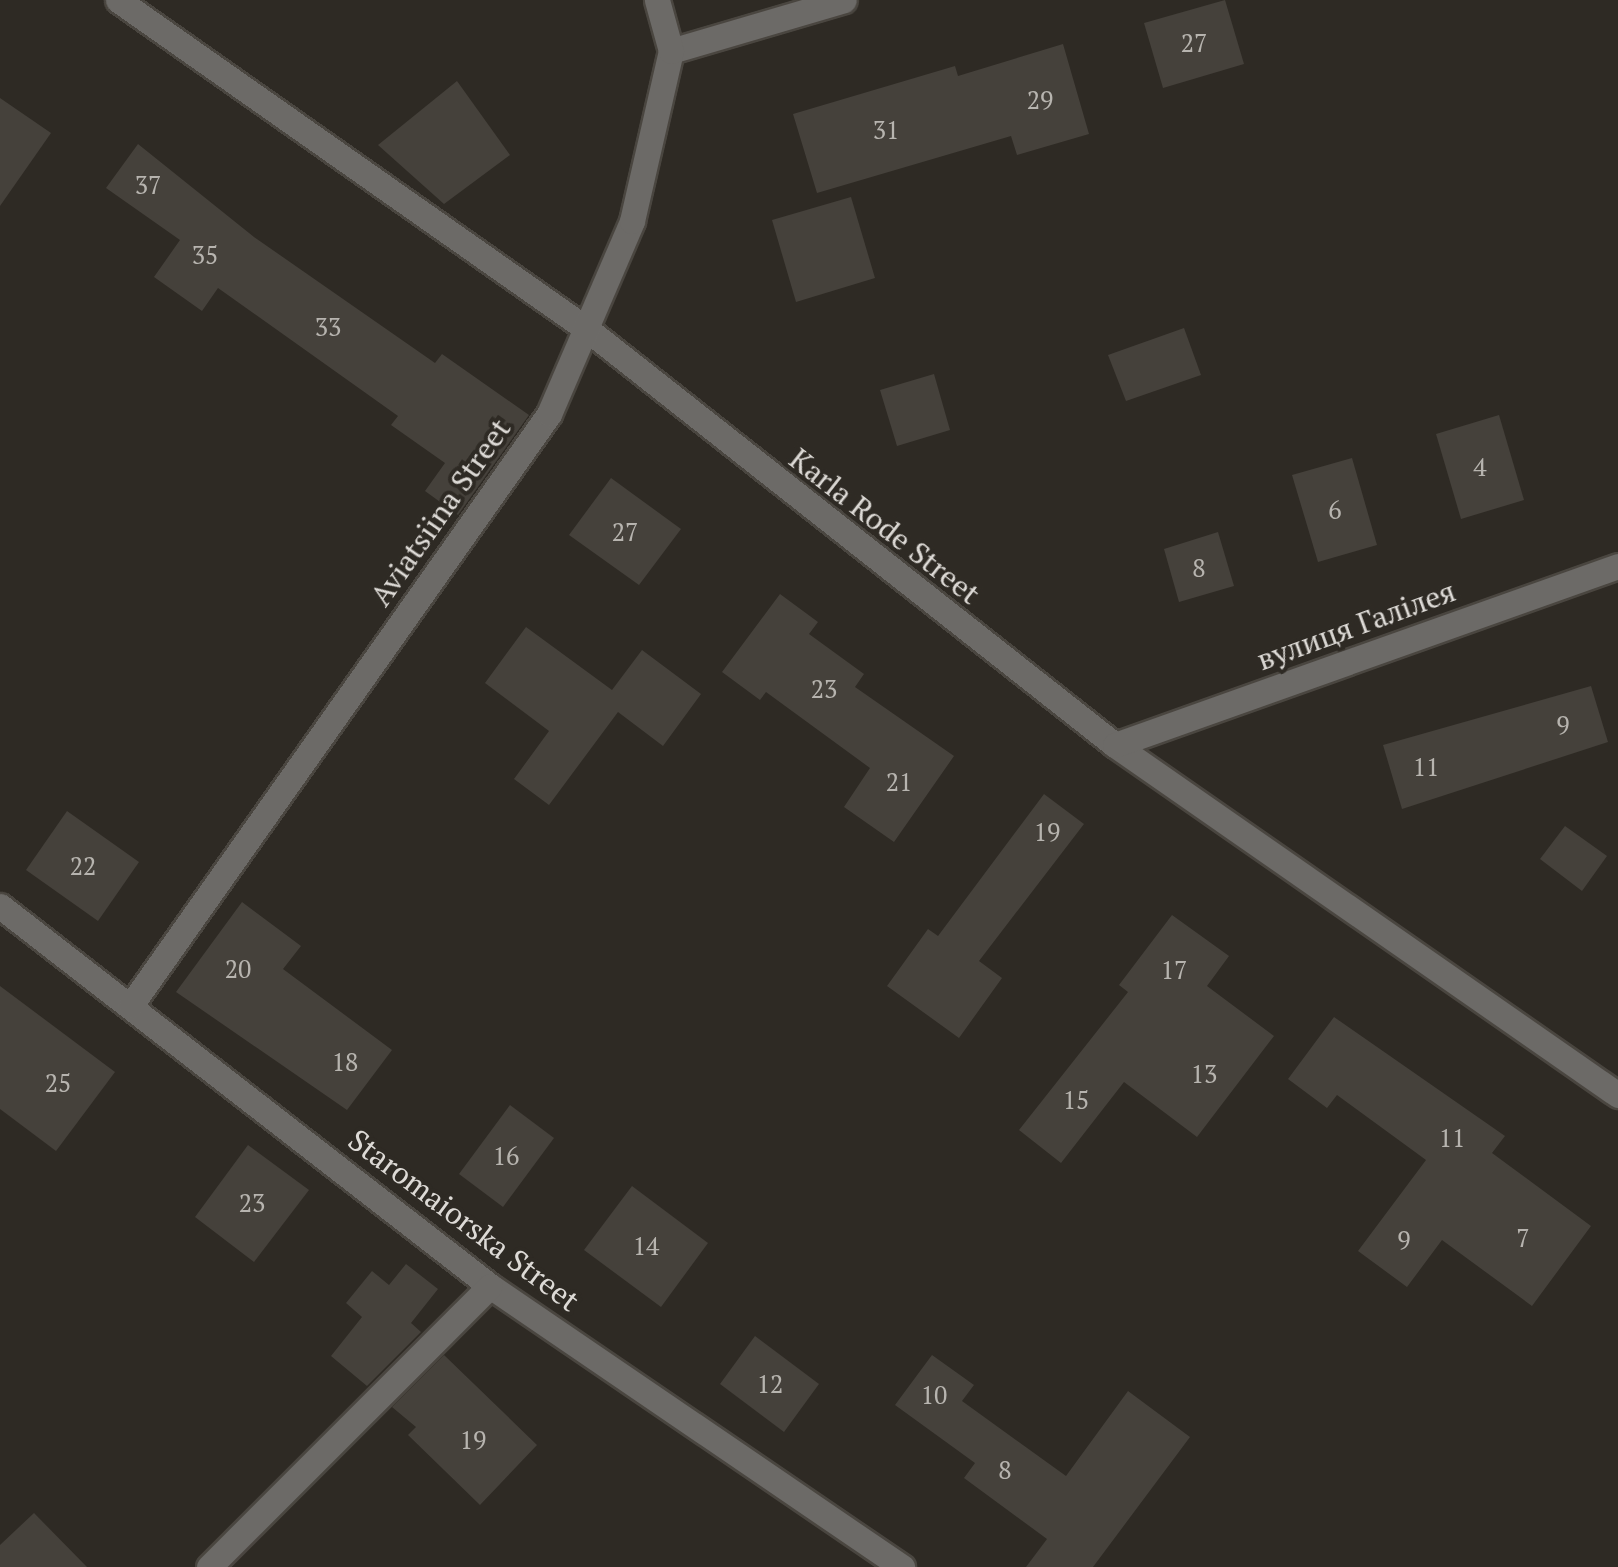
<!DOCTYPE html>
<html>
<head>
<meta charset="utf-8">
<style>
  body { margin:0 }
  #map { position:relative; width:1618px; height:1567px; overflow:hidden; background:#2e2a24; font-family:"PT Serif",serif }
  div>[style] { position:absolute }
  .building>* { inset:0; background:#45413b }
  .roads { filter:drop-shadow(2px 0 #4a4640) drop-shadow(-2px 0 #4a4640) drop-shadow(0 2px #4a4640) drop-shadow(0 -2px #4a4640) }
  .minor>* { height:25px; margin:-12.5px; padding:0 12.5px; transform-origin:12.5px; border-radius:12.5px; background:#6c6a67 }
  span { translate:-50% -50%; white-space:nowrap; text-align:center; line-height:1.15; -webkit-text-stroke:8px #2e2a24; paint-order:stroke }
  .number-label { font-size:25px; color:#b7b4af }
  .number-label span { -webkit-text-stroke-width:0 }
  .street-label { font-size:30px; color:#dddad6 }
</style>
</head>
<body>
<div id="map">
  <div class="building">
    <i style="clip-path:polygon(1225px 0,1244px 64px,1163px 88px,1144px 23px)"></i>
    <i style="clip-path:polygon(1063px 44px,1089px 134px,1017px 155px,1011px 136px,817px 193px,793px 114px,955px 66px,958px 76px)"></i>
    <i style="clip-path:polygon(457px 81px,510px 155px,444px 204px,378px 145px)"></i>
    <i style="clip-path:polygon(0 98px,51px 133px,0 206px)"></i>
    <i style="clip-path:polygon(138px 144px,254px 237px,435px 363px,442px 354px,529px 415px,458px 515px,425px 491px,445px 463px,391px 425px,398px 416px,218px 288px,202px 311px,154px 277px,180px 240px,106px 188px)"></i>
    <i style="clip-path:polygon(851px 197px,875px 278px,796px 302px,772px 220px)"></i>
    <i style="clip-path:polygon(1184px 328px,1201px 375px,1126px 401px,1108px 355px)"></i>
    <i style="clip-path:polygon(934px 374px,950px 430px,897px 446px,880px 390px)"></i>
    <i style="clip-path:polygon(1499px 415px,1524px 500px,1461px 519px,1436px 434px)"></i>
    <i style="clip-path:polygon(1352px 458px,1377px 545px,1318px 562px,1292px 475px)"></i>
    <i style="clip-path:polygon(611px 478px,681px 529px,639px 585px,569px 535px)"></i>
    <i style="clip-path:polygon(1218px 532px,1234px 586px,1179px 602px,1164px 549px)"></i>
    <i style="clip-path:polygon(780px 594px,818px 622px,809px 634px,864px 674px,855px 687px,954px 756px,894px 842px,844px 807px,870px 768px,766px 692px,760px 700px,722px 672px)"></i>
    <i style="clip-path:polygon(526px 627px,612px 690px,642px 650px,701px 694px,663px 746px,618px 712px,549px 805px,514px 779px,549px 731px,485px 683px)"></i>
    <i style="clip-path:polygon(1591px 686px,1608px 742px,1402px 809px,1383px 745px)"></i>
    <i style="clip-path:polygon(1044px 794px,1084px 824px,979px 961px,1002px 978px,959px 1038px,887px 986px,928px 929px,938px 936px)"></i>
    <i style="clip-path:polygon(67px 811px,139px 862px,98px 921px,26px 870px)"></i>
    <i style="clip-path:polygon(1565px 826px,1607px 856px,1582px 891px,1540px 859px)"></i>
    <i style="clip-path:polygon(242px 902px,301px 946px,283px 969px,392px 1050px,347px 1110px,176px 992px)"></i>
    <i style="clip-path:polygon(1172px 915px,1229px 956px,1207px 986px,1274px 1036px,1197px 1137px,1124px 1082px,1061px 1163px,1019px 1130px,1128px 992px,1119px 985px)"></i>
    <i style="clip-path:polygon(0 986px,115px 1072px,56px 1151px,0 1109px)"></i>
    <i style="clip-path:polygon(1334px 1017px,1505px 1136px,1492px 1153px,1591px 1226px,1532px 1306px,1442px 1240px,1407px 1287px,1358px 1251px,1426px 1160px,1337px 1095px,1327px 1108px,1288px 1079px)"></i>
    <i style="clip-path:polygon(510px 1105px,554px 1138px,503px 1207px,459px 1174px)"></i>
    <i style="clip-path:polygon(248px 1145px,309px 1190px,254px 1262px,195px 1217px)"></i>
    <i style="clip-path:polygon(632px 1186px,708px 1243px,661px 1307px,584px 1250px)"></i>
    <i style="clip-path:polygon(406px 1264px,438px 1289px,411px 1323px,421px 1332px,367px 1386px,331px 1356px,362px 1317px,346px 1303px,372px 1271px,389px 1285px)"></i>
    <i style="clip-path:polygon(755px 1336px,819px 1384px,784px 1432px,720px 1384px)"></i>
    <i style="clip-path:polygon(444px 1355px,537px 1445px,480px 1505px,408px 1435px,416px 1427px,392px 1407px)"></i>
    <i style="clip-path:polygon(932px 1355px,974px 1385px,962px 1401px,1066px 1476px,1128px 1391px,1190px 1437px,1093px 1567px,1026px 1567px,1047px 1539px,964px 1478px,975px 1463px,895px 1405px)"></i>
    <i style="clip-path:polygon(34px 1513px,87px 1567px,0 1567px,0 1545px)"></i>
  </div>
  <div class="roads">
    <div class="minor">
      <i style="left:118px;top:0;width:574px;rotate:35.07deg"></i>
      <i style="left:588px;top:330px;width:671px;rotate:38.22deg"></i>
      <i style="left:1115px;top:745px;width:613px;rotate:34.83deg"></i>
      <i style="left:671px;top:51px;width:180px;rotate:-16.4deg"></i>
      <i style="left:1115px;top:745px;width:534px;rotate:-19.59deg"></i>
      <i style="left:0;top:906px;width:620px;rotate:37.79deg"></i>
      <i style="left:490px;top:1286px;width:499px;rotate:34.3deg"></i>
      <i style="left:131px;top:1005px;width:724px;rotate:-54.73deg"></i>
      <i style="left:549px;top:414px;width:210px;rotate:-66.7deg"></i>
      <i style="left:632px;top:221px;width:174px;rotate:-77.1deg"></i>
      <i style="left:671px;top:51px;width:53px;rotate:-105.4deg"></i>
      <i style="left:209px;top:1567px;width:397px;rotate:-45deg"></i>
    </div>
  </div>
  <div class="number-label">
    <span style="left:1194px;top:43px">27</span>
    <span style="left:1040px;top:100px">29</span>
    <span style="left:886px;top:130px">31</span>
    <span style="left:148px;top:185px">37</span>
    <span style="left:205px;top:255px">35</span>
    <span style="left:328px;top:327px">33</span>
    <span style="left:1480px;top:467px">4</span>
    <span style="left:1335px;top:510px">6</span>
    <span style="left:625px;top:532px">27</span>
    <span style="left:1199px;top:568px">8</span>
    <span style="left:824px;top:689px">23</span>
    <span style="left:1563px;top:725px">9</span>
    <span style="left:1426px;top:767px">11</span>
    <span style="left:899px;top:782px">21</span>
    <span style="left:1047px;top:832px">19</span>
    <span style="left:83px;top:866px">22</span>
    <span style="left:238px;top:969px">20</span>
    <span style="left:1174px;top:970px">17</span>
    <span style="left:345px;top:1062px">18</span>
    <span style="left:1204px;top:1074px">13</span>
    <span style="left:58px;top:1083px">25</span>
    <span style="left:1076px;top:1100px">15</span>
    <span style="left:1452px;top:1138px">11</span>
    <span style="left:506px;top:1156px">16</span>
    <span style="left:252px;top:1203px">23</span>
    <span style="left:1523px;top:1238px">7</span>
    <span style="left:1404px;top:1240px">9</span>
    <span style="left:646px;top:1246px">14</span>
    <span style="left:770px;top:1384px">12</span>
    <span style="left:934px;top:1395px">10</span>
    <span style="left:473px;top:1440px">19</span>
    <span style="left:1005px;top:1470px">8</span>
  </div>
  <div class="street-label">
    <span style="left:440px;top:512px;rotate:-55deg">Aviatsiina Street</span>
    <span style="left:885px;top:526px;rotate:38deg">Karla Rode Street</span>
    <span style="left:1356px;top:625px;rotate:-20deg">вулиця Галілея</span>
    <span style="left:464px;top:1220px;rotate:37deg">Staromaiorska Street</span>
  </div>
</div>
</body>
</html>
